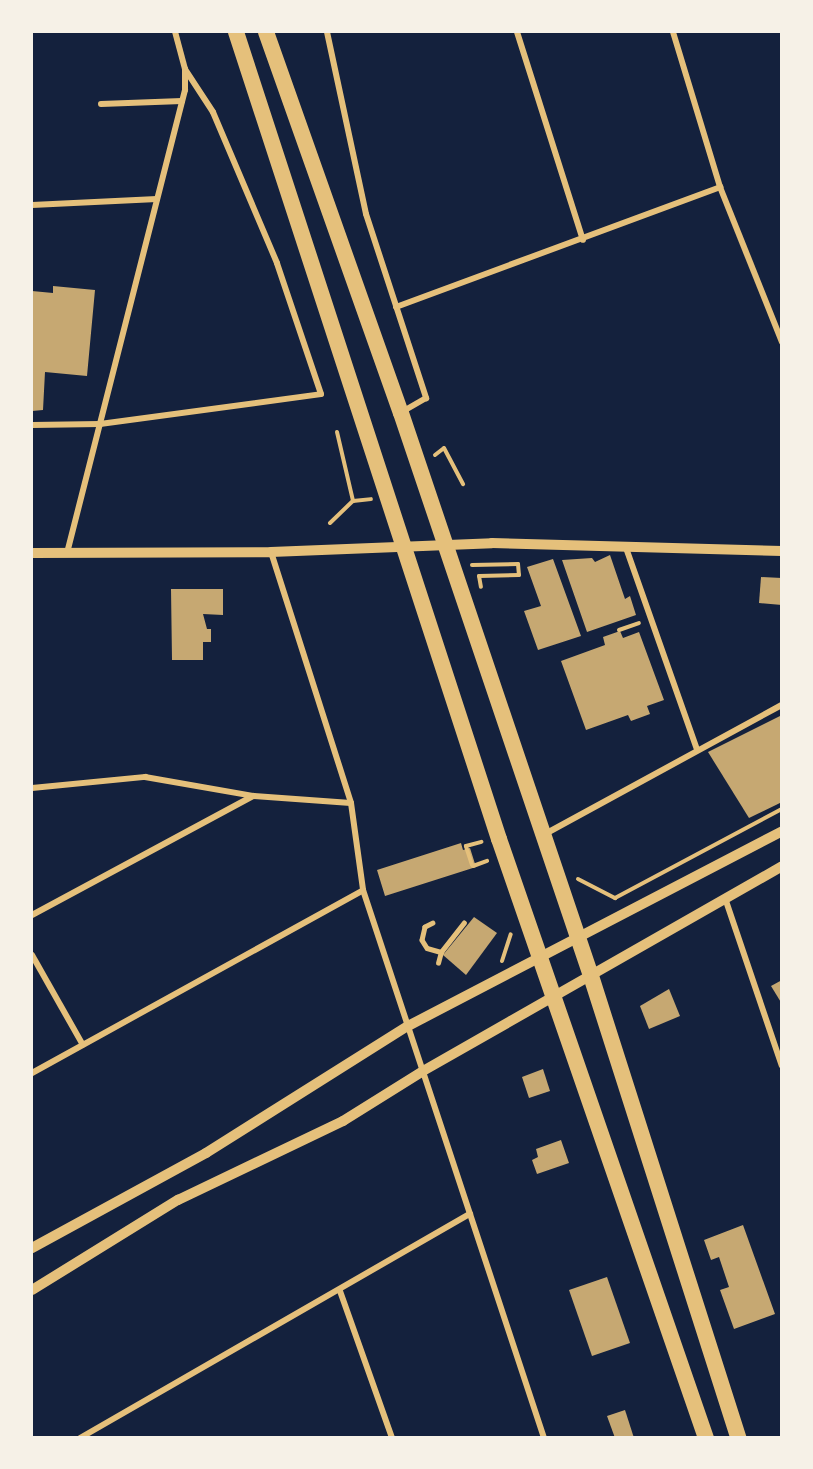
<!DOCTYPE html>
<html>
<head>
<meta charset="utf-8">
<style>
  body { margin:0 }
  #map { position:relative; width:813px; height:1469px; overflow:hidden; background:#14213d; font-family:"Nunito Sans",sans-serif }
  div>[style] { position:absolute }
  .building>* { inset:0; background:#c6a872 }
  .path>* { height:4px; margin:-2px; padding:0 2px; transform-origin:2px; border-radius:2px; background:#e5c07b }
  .service>* { height:4.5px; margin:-2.25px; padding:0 2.25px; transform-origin:2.25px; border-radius:2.25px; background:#e5c07b }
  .minor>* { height:6px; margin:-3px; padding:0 3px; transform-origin:3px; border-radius:3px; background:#e5c07b }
  .tertiary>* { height:10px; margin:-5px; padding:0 5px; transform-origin:5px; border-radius:5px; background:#e5c07b }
  .trunk>* { height:16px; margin:-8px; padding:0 8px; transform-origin:8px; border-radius:8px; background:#e5c07b }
  span { translate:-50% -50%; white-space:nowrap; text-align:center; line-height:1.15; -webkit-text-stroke:6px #f6f1e7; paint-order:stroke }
  .frame { position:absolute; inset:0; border:33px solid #f6f1e7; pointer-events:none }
</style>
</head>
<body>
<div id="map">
  <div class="building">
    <i style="clip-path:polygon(53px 286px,95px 290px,87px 376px,45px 372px,43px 410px,32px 411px,32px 291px,53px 293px)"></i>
    <i style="clip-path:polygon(610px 555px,625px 599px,630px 596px,636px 615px,587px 632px,562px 560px,592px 558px,595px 562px)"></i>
    <i style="clip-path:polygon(553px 559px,581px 636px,538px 650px,524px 611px,541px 606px,527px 567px)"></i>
    <i style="clip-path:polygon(761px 577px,782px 578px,782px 605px,759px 603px)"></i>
    <i style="clip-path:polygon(171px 589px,223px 589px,223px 615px,203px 614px,207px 629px,211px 629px,211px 642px,203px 642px,203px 660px,172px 660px)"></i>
    <i style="clip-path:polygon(620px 631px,623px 638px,639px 632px,664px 700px,647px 706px,650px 714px,631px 721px,628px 715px,586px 730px,561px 661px,605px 645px,603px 637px)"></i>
    <i style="clip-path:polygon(782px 715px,782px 802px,749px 818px,708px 752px)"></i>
    <i style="clip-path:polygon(461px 843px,463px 850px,470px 848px,476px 867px,385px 896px,377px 870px)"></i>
    <i style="clip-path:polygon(474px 917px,497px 933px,466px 975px,443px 955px)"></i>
    <i style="clip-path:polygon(782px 980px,782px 1004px,771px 986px)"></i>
    <i style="clip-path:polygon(669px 989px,680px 1016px,649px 1029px,640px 1006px)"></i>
    <i style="clip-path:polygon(543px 1069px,550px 1091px,529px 1098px,522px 1077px)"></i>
    <i style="clip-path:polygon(561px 1140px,569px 1163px,537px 1174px,532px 1160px,538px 1157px,536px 1149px)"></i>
    <i style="clip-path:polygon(743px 1225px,775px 1314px,734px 1329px,720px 1290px,729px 1287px,719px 1257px,711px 1260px,704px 1240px)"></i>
    <i style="clip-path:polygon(607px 1277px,630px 1343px,592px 1356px,569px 1290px)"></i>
    <i style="clip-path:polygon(625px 1410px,634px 1438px,615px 1438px,607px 1416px)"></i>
  </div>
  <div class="path">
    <i style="left:337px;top:432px;width:71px;rotate:76.9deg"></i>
    <i style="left:435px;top:455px;width:11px;rotate:-38deg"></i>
    <i style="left:444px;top:448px;width:41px;rotate:62.2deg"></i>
    <i style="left:330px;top:523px;width:32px;rotate:-44deg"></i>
    <i style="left:353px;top:501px;width:18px;rotate:-6deg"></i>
    <i style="left:472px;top:565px;width:46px;rotate:-1.2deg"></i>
    <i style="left:518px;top:564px;width:11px;rotate:85deg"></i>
    <i style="left:519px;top:575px;width:40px;rotate:178.6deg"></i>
    <i style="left:479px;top:576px;width:11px;rotate:80deg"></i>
    <i style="left:619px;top:630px;width:21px;rotate:-19deg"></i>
    <i style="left:472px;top:865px;width:20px;rotate:-108deg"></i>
    <i style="left:466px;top:846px;width:16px;rotate:-15deg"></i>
    <i style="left:473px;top:866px;width:15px;rotate:-20deg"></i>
    <i style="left:578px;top:879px;width:42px;rotate:27.2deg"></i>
    <i style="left:615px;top:898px;width:189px;rotate:-28.1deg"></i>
    <i style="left:502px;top:961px;width:28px;rotate:-72deg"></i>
  </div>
  <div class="service">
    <i style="left:433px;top:923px;width:9px;rotate:153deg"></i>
    <i style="left:425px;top:927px;width:13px;rotate:103deg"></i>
    <i style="left:422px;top:940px;width:9px;rotate:58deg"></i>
    <i style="left:427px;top:948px;width:15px;rotate:16deg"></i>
    <i style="left:438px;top:963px;width:11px;rotate:-75deg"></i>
    <i style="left:441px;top:952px;width:37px;rotate:-52deg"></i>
  </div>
  <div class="minor">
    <i style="left:327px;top:32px;width:186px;rotate:77.9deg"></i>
    <i style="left:366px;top:214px;width:194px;rotate:71.9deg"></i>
    <i style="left:426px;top:398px;width:28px;rotate:150deg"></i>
    <i style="left:517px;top:32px;width:218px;rotate:72.4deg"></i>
    <i style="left:673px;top:32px;width:162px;rotate:73.1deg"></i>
    <i style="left:720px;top:187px;width:167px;rotate:68.2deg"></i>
    <i style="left:101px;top:104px;width:81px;rotate:-2.1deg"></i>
    <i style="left:32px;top:205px;width:125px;rotate:-2.7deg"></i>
    <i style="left:396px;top:307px;width:346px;rotate:-20.3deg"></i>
    <i style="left:32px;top:425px;width:68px;rotate:-0.8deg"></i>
    <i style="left:100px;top:424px;width:223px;rotate:-7.7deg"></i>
    <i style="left:321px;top:394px;width:138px;rotate:-108.6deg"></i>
    <i style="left:277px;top:263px;width:164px;rotate:-113deg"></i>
    <i style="left:213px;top:112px;width:51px;rotate:-123.1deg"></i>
    <i style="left:625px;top:545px;width:216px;rotate:70.6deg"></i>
    <i style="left:271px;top:552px;width:263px;rotate:72.3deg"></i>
    <i style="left:351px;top:803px;width:88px;rotate:82.1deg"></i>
    <i style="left:363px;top:890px;width:577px;rotate:71.72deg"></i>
    <i style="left:67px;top:553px;width:478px;rotate:-75.7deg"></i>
    <i style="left:185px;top:90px;width:21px;rotate:-90deg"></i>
    <i style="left:185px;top:69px;width:38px;rotate:-105deg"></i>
    <i style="left:32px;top:788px;width:114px;rotate:-5.6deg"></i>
    <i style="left:145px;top:777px;width:111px;rotate:9.9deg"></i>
    <i style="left:254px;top:796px;width:97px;rotate:4.1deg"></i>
    <i style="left:545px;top:834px;width:270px;rotate:-28.6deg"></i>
    <i style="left:725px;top:898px;width:177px;rotate:71.3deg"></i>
    <i style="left:32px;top:915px;width:251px;rotate:-28.3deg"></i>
    <i style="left:32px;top:955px;width:103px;rotate:60.5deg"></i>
    <i style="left:32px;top:1073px;width:378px;rotate:-28.9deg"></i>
    <i style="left:340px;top:1291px;width:156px;rotate:70.5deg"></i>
    <i style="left:80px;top:1438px;width:450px;rotate:-29.9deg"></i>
  </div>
  <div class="tertiary">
    <i style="left:32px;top:553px;width:239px;rotate:-0.2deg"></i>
    <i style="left:271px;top:552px;width:221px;rotate:-2.3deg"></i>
    <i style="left:492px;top:543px;width:290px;rotate:1.6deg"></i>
    <i style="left:32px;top:1248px;width:198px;rotate:-28.6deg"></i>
    <i style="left:206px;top:1153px;width:239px;rotate:-32.2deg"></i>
    <i style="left:408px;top:1026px;width:422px;rotate:-27.5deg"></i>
    <i style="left:32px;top:1290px;width:172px;rotate:-31.7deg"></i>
    <i style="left:178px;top:1200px;width:183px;rotate:-25.6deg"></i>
    <i style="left:343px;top:1121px;width:94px;rotate:-32deg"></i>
    <i style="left:423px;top:1071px;width:413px;rotate:-29.7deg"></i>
  </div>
  <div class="trunk">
    <i style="left:236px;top:32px;width:849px;rotate:71.95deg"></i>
    <i style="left:499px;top:839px;width:634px;rotate:70.94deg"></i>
    <i style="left:266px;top:32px;width:404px;rotate:70.5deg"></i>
    <i style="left:401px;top:413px;width:594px;rotate:71.35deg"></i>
    <i style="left:591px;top:976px;width:485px;rotate:72.3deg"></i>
  </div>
  <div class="frame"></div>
</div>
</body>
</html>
